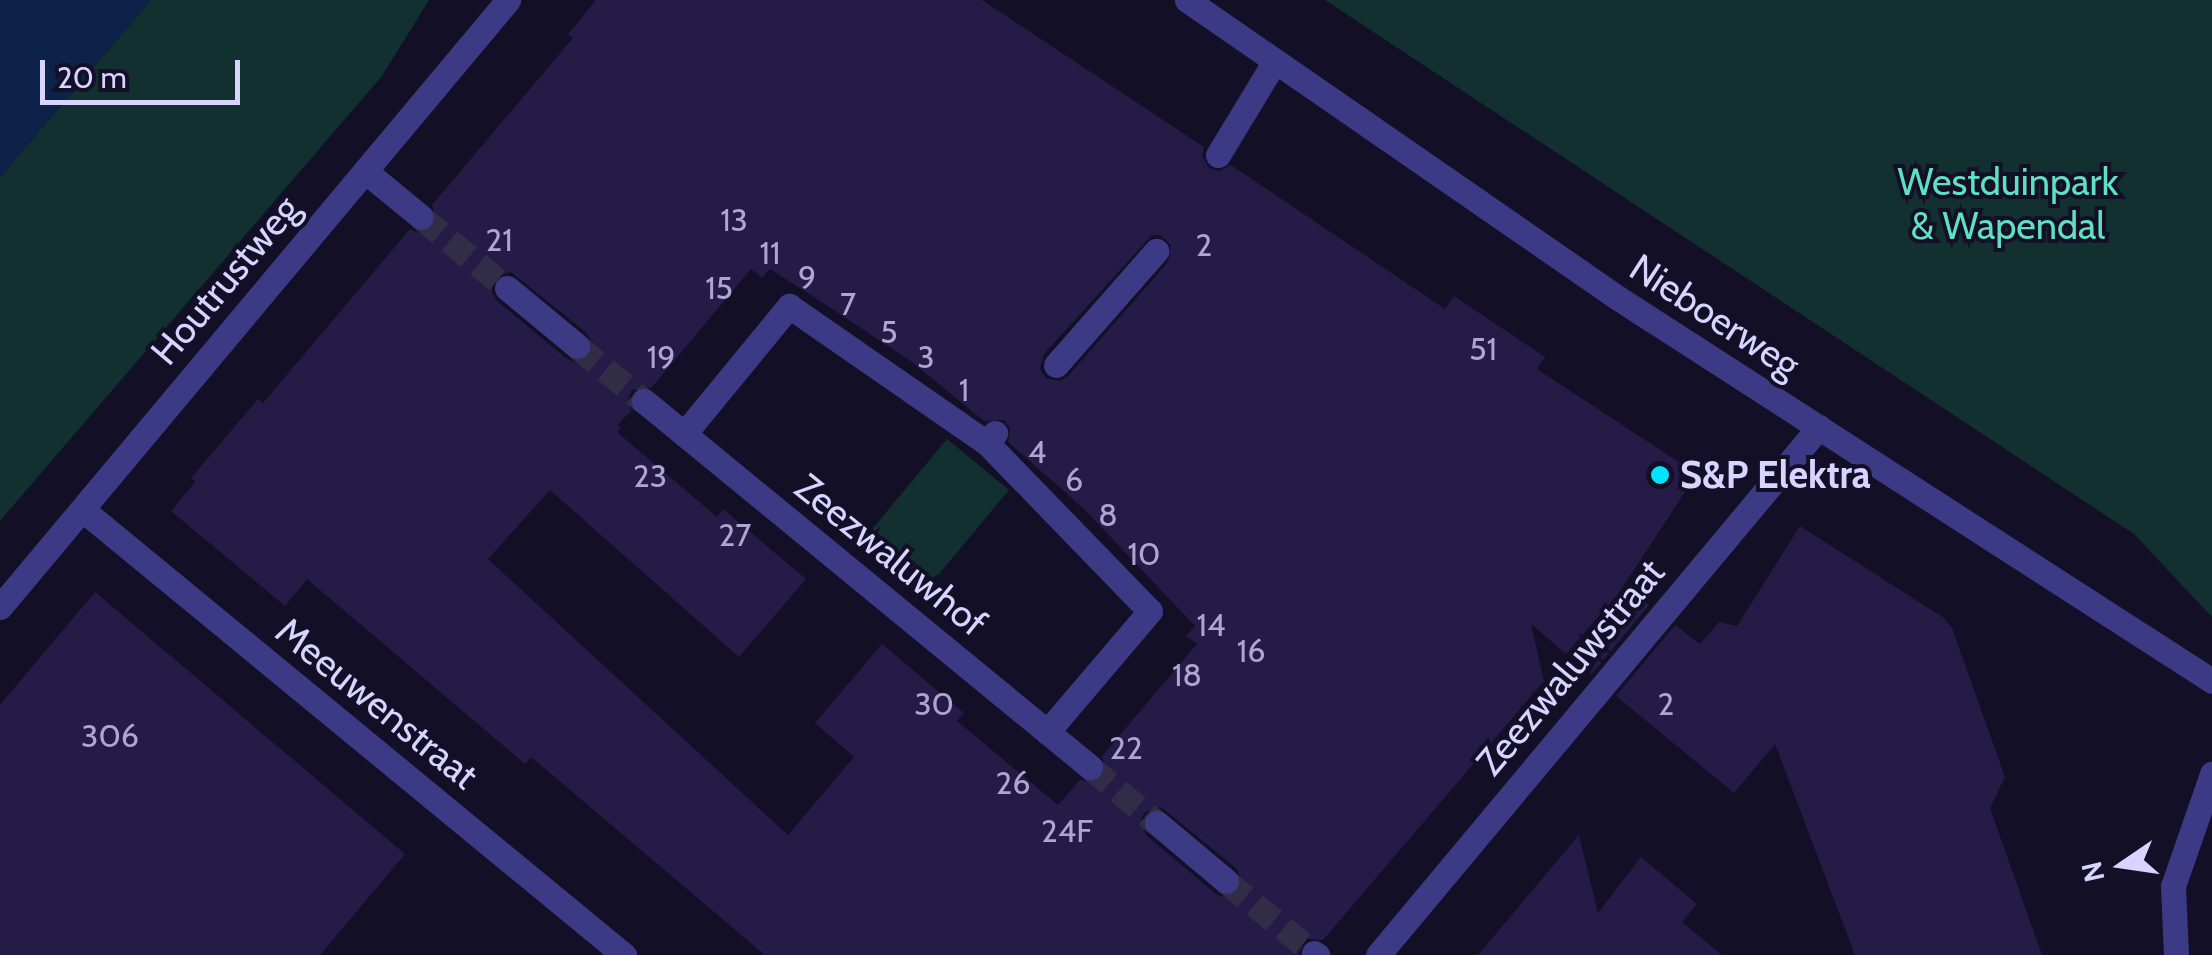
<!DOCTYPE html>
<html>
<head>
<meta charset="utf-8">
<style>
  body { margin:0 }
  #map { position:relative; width:2212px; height:955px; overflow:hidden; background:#130f26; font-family:Cabin,sans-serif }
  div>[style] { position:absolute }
  .green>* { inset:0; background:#12302f }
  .water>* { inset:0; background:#0c2248 }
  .building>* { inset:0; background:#241b47 }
  .minor-tunnel>* { height:25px; margin-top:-12.5px; transform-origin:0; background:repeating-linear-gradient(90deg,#312d47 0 25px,transparent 0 37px) }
  .service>* { height:25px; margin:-12.5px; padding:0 12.5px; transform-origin:12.5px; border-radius:12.5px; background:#3d3a85 }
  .minor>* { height:25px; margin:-12.5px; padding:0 12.5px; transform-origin:12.5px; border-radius:12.5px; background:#3d3a85 }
  .tertiary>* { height:25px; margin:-12.5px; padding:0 12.5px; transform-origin:12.5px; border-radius:12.5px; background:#3d3a85 }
  .dots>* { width:28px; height:28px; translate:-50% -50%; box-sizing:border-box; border:5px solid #130f26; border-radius:50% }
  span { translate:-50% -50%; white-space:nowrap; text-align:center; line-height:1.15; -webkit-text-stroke:8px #130f26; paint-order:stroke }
  .number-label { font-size:32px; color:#aca6d1 }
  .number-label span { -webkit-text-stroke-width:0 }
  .park-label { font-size:38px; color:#5fe0c0 }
  .street-label { font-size:38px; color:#d9d4ff }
  .poi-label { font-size:38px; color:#d9d4ff; font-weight:700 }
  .left { translate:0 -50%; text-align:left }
  .north { position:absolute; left:2072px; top:815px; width:100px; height:100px; -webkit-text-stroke:8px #130f26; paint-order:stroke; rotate:257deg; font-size:28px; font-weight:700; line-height:40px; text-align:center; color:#d9d4ff }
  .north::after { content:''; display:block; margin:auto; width:35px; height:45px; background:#d9d4ff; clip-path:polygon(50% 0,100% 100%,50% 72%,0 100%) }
  .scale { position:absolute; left:40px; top:60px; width:200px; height:45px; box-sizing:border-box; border:5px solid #d9d4ff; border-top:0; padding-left:12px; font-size:30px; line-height:35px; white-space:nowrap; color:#d9d4ff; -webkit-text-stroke:8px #130f26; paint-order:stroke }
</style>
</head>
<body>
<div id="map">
  <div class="green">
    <i style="clip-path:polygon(151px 0,429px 0,382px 76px,0 521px,0 177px)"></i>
    <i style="clip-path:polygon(1325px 0,2212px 0,2212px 617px,2134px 534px)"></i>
    <i style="clip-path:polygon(947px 439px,1009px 490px,930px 585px,869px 533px)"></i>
  </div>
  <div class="water">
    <i style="clip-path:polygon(0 0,151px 0,0 177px)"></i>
  </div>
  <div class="building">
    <i style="clip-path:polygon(evenodd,596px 0,982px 0,1204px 147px,1202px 156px,1209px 168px,1219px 171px,1231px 165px,1445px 309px,1454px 296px,1545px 357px,1537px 369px,1697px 474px,1618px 594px,1566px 654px,1531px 624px,1544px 681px,1323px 940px,1306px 939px,1298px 955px,765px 955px,531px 757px,525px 764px,307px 579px,285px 606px,171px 511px,195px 482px,191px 478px,258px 399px,263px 403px,410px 229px,419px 233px,433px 228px,437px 219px,432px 205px,573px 38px,568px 34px,596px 0,1152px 235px,1160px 235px,1171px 245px,1168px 262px,1068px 376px,1060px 381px,1046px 378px,1040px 369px,1044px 354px,1152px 235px,596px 0,751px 269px,762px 278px,770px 269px,823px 303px,912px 362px,984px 421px,1004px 420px,1010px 428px,1008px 442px,1083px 508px,1195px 626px,1186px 636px,1197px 644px,1102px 756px,1106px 771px,1097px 782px,1080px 780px,1058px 805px,957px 721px,964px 713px,882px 644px,815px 723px,854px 757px,788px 835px,488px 559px,550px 490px,739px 657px,806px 579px,723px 509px,717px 517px,617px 432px,621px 428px,617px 425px,631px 411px,628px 399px,632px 390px,652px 387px,751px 269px,596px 0,511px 272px,587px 333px,593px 348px,589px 357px,575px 362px,567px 359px,497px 301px,492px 293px,494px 278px,511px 272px,596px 0,1161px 807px,1237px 869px,1242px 883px,1238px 892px,1224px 897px,1216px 894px,1146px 835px,1141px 821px,1144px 813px,1161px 807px)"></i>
    <i style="clip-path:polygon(1800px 526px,1944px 618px,1952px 628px,2005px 777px,1990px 808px,2042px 955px,1855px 955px,1775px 744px,1734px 793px,1616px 696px,1675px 625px,1700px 644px,1719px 622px,1737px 626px)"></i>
    <i style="clip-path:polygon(1631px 590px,1649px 605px,1591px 675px,1590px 674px)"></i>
    <i style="clip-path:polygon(95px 592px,405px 854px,320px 955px,0 955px,0 705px)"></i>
    <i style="clip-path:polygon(1579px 835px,1598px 913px,1641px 857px,1697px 904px,1682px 922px,1722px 955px,1478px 955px)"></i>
  </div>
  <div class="minor-tunnel">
    <i style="left:421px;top:217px;width:112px;rotate:39.5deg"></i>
    <i style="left:577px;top:346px;width:87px;rotate:39.4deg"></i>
    <i style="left:1090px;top:767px;width:87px;rotate:39.9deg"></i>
    <i style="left:1226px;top:881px;width:114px;rotate:39.3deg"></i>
  </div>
  <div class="service">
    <i style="left:1218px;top:155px;width:110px;rotate:-58.8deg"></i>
    <i style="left:1056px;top:365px;width:152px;rotate:-48.7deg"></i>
    <i style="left:684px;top:434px;width:166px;rotate:-50.6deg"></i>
    <i style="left:789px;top:306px;width:241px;rotate:34.7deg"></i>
    <i style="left:987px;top:443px;width:13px;rotate:-51deg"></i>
    <i style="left:987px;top:443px;width:234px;rotate:45.9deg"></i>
    <i style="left:1150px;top:611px;width:159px;rotate:130.4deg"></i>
  </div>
  <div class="minor">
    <i style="left:365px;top:171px;width:72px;rotate:39.4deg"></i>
    <i style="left:507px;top:288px;width:91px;rotate:39.6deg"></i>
    <i style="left:644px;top:401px;width:577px;rotate:39.37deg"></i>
    <i style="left:83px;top:510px;width:701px;rotate:39.44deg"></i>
    <i style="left:0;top:607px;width:792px;rotate:-50.07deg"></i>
    <i style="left:1157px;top:823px;width:90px;rotate:40deg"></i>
    <i style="left:1314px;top:953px;width:4px;rotate:34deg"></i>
    <i style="left:1378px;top:955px;width:688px;rotate:-50.13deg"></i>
    <i style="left:2176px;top:955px;width:69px;rotate:-92.5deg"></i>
    <i style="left:2173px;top:886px;width:119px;rotate:-70.8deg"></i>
  </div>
  <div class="tertiary">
    <i style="left:1187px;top:0;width:524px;rotate:34.66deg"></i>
    <i style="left:1618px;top:298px;width:707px;rotate:32.81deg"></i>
  </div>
  <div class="dots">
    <i style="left:1660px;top:475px;background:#00e5ff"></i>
  </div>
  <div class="number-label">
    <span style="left:734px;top:220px">13</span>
    <span style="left:499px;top:240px">21</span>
    <span style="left:1204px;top:245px">2</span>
    <span style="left:770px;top:253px">11</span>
    <span style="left:807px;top:277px">9</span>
    <span style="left:719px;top:288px">15</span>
    <span style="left:848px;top:304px">7</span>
    <span style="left:889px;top:332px">5</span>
    <span style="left:1483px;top:349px">51</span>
    <span style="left:661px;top:357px">19</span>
    <span style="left:926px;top:357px">3</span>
    <span style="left:964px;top:390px">1</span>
    <span style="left:1037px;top:452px">4</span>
    <span style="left:650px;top:476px">23</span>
    <span style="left:1074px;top:480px">6</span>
    <span style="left:1108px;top:515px">8</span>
    <span style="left:735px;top:535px">27</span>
    <span style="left:1144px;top:554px">10</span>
    <span style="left:1211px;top:625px">14</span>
    <span style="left:1251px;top:651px">16</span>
    <span style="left:1187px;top:675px">18</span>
    <span style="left:934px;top:704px">30</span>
    <span style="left:1666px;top:704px">2</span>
    <span style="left:110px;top:736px">306</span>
    <span style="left:1126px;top:748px">22</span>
    <span style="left:1013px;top:783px">26</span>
    <span style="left:1067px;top:831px">24F</span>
  </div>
  <div class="park-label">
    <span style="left:2008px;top:204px">Westduinpark<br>&amp; Wapendal</span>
  </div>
  <div class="street-label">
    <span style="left:225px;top:280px;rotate:-50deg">Houtrustweg</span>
    <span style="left:1715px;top:316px;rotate:33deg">Nieboerweg</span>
    <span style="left:891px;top:555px;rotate:39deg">Zeezwaluwhof</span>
    <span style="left:1570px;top:667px;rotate:-50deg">Zeezwaluwstraat</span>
    <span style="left:377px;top:703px;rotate:39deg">Meeuwenstraat</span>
  </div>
  <div class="poi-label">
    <span class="left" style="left:1680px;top:475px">S&amp;P Elektra</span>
  </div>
  <div class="north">N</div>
  <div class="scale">20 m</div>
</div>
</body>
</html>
